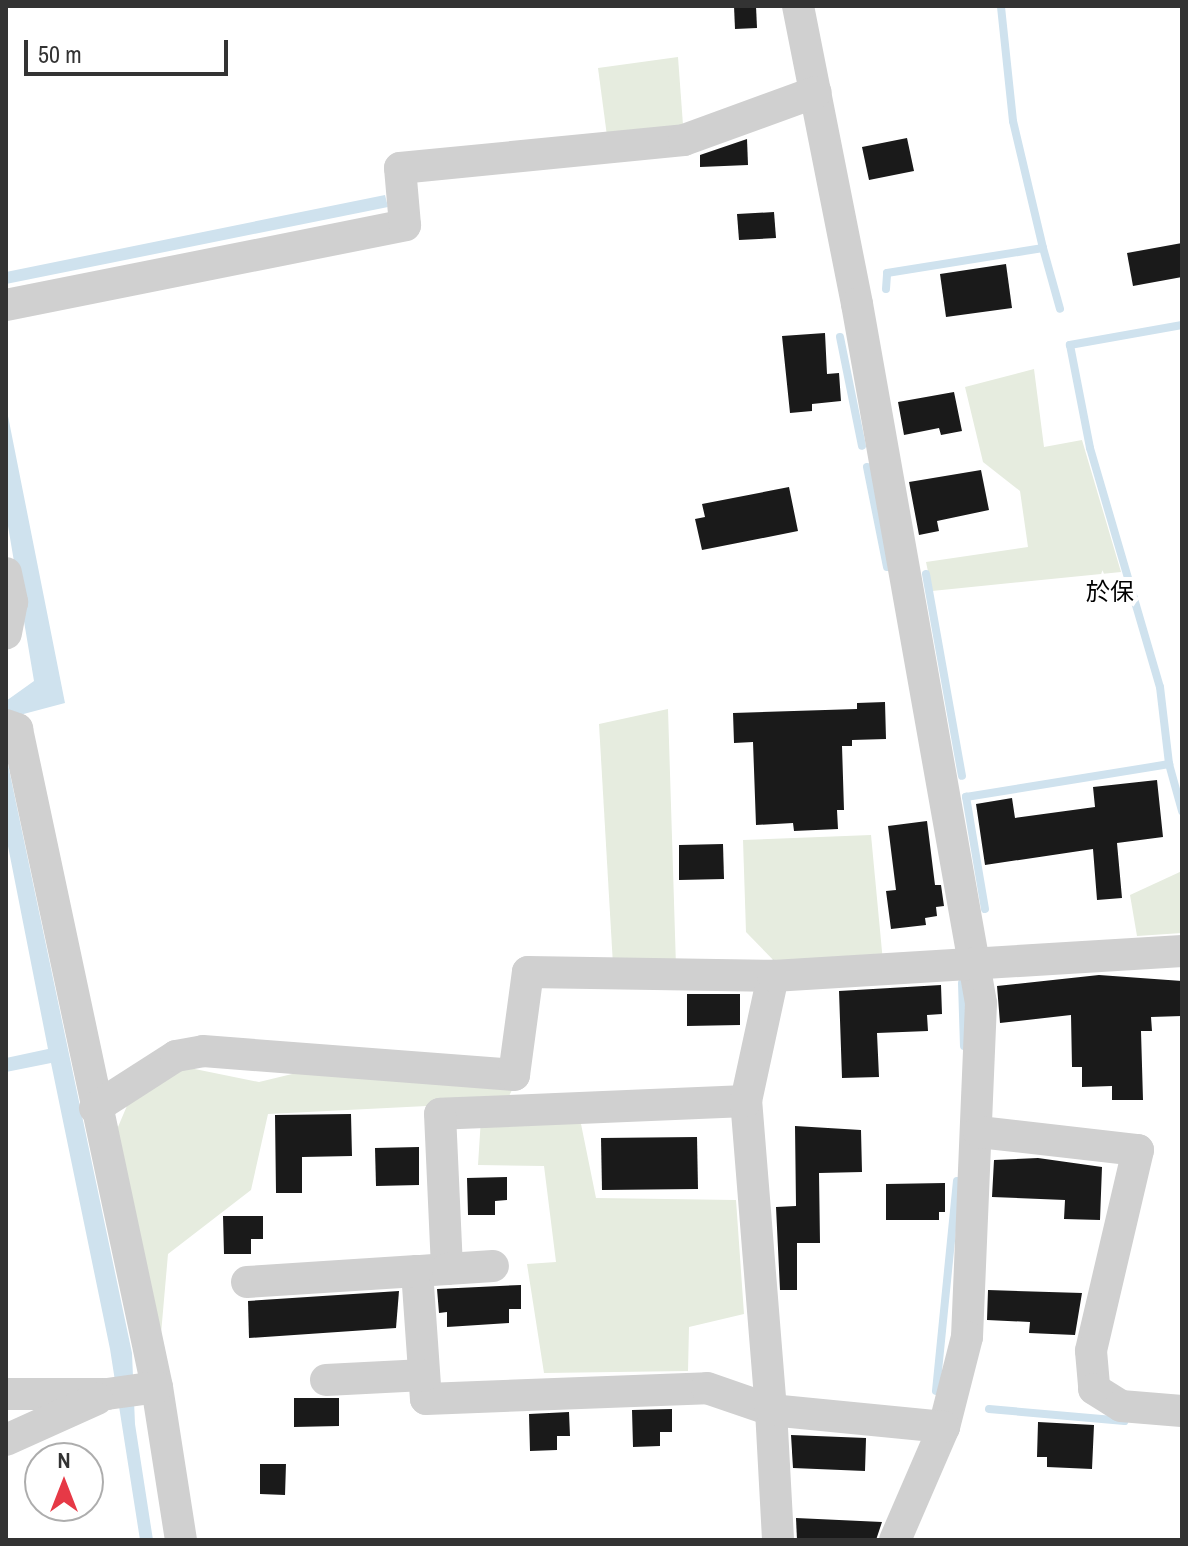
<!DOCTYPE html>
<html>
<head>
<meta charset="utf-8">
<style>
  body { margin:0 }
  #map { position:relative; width:1188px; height:1546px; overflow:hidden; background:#fff; font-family:"Archivo Narrow","Noto Sans JP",sans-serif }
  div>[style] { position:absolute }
  .green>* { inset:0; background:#e6ecdf }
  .water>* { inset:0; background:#cfe2ee }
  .stream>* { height:8px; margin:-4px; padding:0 4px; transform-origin:4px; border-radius:4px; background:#cfe2ee }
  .building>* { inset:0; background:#1a1a1a }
  .minor>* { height:32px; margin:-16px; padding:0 16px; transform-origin:16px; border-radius:16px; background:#d0d0d0 }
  span { translate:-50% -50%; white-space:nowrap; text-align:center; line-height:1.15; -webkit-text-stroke:8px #fff; paint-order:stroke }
  .neighbourhood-label { font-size:24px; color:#000 }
  .frame { position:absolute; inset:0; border:8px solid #333; pointer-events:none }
  .north { position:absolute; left:24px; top:1442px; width:80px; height:80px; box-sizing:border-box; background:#fff; border:2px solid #adadad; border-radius:50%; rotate:0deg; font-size:22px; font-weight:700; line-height:32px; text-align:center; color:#333 }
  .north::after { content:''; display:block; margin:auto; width:28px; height:36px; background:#e63946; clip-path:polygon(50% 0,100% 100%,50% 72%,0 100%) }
  .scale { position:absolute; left:24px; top:40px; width:204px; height:36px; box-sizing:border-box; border:4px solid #333; border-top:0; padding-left:10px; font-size:24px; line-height:28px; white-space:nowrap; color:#333; -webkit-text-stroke:6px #fff; paint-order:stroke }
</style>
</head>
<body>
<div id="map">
  <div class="green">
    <i style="clip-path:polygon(678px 57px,683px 125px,607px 136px,598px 68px)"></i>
    <i style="clip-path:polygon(1034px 369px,1044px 447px,1082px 440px,1121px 572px,932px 591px,926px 562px,1028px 547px,1020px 491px,983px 462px,965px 387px)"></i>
    <i style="clip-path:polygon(668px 709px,676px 966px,613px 965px,599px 724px)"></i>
    <i style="clip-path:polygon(871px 835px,883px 962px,779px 966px,746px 932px,743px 840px)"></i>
    <i style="clip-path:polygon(1182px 871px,1182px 933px,1137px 936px,1130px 895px)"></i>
    <i style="clip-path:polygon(180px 1066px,259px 1082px,321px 1067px,514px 1086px,506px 1102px,268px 1114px,251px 1190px,168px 1254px,161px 1334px,115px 1134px,132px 1094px)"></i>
    <i style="clip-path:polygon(481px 1118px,580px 1119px,596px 1198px,736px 1200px,744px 1314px,689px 1327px,688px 1371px,544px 1373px,527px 1264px,556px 1262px,544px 1166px,478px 1165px)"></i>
  </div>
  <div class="water">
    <i style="clip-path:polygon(385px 195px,388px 207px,6px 284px,6px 272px)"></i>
    <i style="clip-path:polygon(6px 406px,65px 703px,16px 716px,6px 734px,6px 701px,34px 681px,6px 514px)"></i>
    <i style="clip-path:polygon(6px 755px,132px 1353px,135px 1424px,153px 1540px,140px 1540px,110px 1349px,51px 1063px,6px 1072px,6px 1058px,48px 1049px,6px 836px)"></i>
  </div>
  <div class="stream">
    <i style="left:1043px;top:248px;width:63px;rotate:74.4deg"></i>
    <i style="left:886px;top:289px;width:16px;rotate:-86deg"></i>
    <i style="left:887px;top:273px;width:158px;rotate:-9.1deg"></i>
    <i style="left:1043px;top:248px;width:130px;rotate:-103.3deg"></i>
    <i style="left:1013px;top:121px;width:116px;rotate:-96deg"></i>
    <i style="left:1182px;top:325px;width:114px;rotate:169.9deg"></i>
    <i style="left:1070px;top:345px;width:105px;rotate:79deg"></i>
    <i style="left:1090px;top:448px;width:249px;rotate:73.7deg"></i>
    <i style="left:1160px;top:687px;width:78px;rotate:83.3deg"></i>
    <i style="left:1169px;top:764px;width:49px;rotate:74.5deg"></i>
    <i style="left:840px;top:337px;width:111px;rotate:78.6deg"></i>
    <i style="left:867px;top:467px;width:102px;rotate:78.7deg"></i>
    <i style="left:926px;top:574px;width:205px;rotate:79.9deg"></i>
    <i style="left:985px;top:909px;width:114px;rotate:-99.6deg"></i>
    <i style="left:966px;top:797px;width:206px;rotate:-9.2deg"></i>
    <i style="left:962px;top:983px;width:63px;rotate:88.2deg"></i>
    <i style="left:936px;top:1391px;width:211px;rotate:-84.3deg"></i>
    <i style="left:989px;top:1409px;width:136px;rotate:5.1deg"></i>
  </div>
  <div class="building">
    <i style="clip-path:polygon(734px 6px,756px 6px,757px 28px,735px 29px)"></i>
    <i style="clip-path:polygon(907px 138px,914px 171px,869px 180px,862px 147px)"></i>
    <i style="clip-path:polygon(747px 139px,748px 165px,700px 167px,700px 155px)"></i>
    <i style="clip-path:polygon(774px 212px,776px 238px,739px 240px,737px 214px)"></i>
    <i style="clip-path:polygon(1182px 243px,1182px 277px,1133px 286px,1127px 253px)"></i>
    <i style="clip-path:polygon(1006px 264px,1012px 308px,946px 317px,940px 274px)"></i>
    <i style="clip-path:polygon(825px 333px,827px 374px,839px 373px,841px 401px,812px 404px,812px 411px,790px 413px,782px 336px)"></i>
    <i style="clip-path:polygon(954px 392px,962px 431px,941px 435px,939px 428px,904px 435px,898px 402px)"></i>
    <i style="clip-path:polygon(981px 470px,989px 510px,937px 521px,939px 531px,919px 535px,909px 482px)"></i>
    <i style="clip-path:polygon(789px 487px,798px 531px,702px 550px,695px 519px,705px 517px,702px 504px)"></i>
    <i style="clip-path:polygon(885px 702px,886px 739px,852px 740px,852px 746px,842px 746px,844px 810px,837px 810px,838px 829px,794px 831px,793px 823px,756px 825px,753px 742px,734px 743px,733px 713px,857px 709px,857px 703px)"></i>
    <i style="clip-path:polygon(1157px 780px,1163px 837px,1117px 843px,1122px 898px,1097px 900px,1093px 849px,985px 865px,976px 804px,1012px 798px,1015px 818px,1095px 807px,1093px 787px)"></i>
    <i style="clip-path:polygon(927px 821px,935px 885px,941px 885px,944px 906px,936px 907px,937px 916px,925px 918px,926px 925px,891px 929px,886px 891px,896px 890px,888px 826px)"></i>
    <i style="clip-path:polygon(723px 844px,724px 879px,679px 880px,679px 845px)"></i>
    <i style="clip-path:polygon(1099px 975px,1182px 981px,1182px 1016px,1151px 1017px,1152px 1031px,1141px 1031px,1143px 1100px,1112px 1100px,1112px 1086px,1082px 1087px,1082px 1067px,1072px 1067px,1071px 1015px,1000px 1023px,997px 986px)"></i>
    <i style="clip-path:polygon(941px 985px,942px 1014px,927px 1015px,928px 1031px,877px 1033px,879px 1077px,842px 1078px,839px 991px)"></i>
    <i style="clip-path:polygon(687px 994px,740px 994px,740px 1025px,687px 1026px)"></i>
    <i style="clip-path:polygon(351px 1114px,352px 1156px,302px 1157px,302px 1193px,276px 1193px,275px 1115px)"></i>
    <i style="clip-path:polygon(795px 1126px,861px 1130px,862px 1172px,819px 1173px,820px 1243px,797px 1243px,797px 1290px,780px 1290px,776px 1207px,796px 1206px)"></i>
    <i style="clip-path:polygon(697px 1137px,698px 1189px,602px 1190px,601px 1138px)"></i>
    <i style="clip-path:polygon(419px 1147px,419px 1185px,376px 1186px,375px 1148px)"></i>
    <i style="clip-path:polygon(1038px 1158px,1102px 1167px,1100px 1220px,1064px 1219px,1065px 1200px,992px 1197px,994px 1160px)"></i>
    <i style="clip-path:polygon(507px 1177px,507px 1200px,495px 1201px,495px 1215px,468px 1215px,467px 1178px)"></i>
    <i style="clip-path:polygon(945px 1183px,945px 1212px,939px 1212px,939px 1220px,886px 1220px,886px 1184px)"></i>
    <i style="clip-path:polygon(223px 1216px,263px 1216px,263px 1239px,251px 1239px,251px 1254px,224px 1254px)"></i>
    <i style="clip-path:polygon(521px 1285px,521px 1309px,509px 1309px,509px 1323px,447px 1327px,447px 1312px,439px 1313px,437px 1289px)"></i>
    <i style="clip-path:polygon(988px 1290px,1082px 1293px,1075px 1335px,1029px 1333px,1030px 1322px,987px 1320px)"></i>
    <i style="clip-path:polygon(399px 1291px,396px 1328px,249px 1338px,248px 1301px)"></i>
    <i style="clip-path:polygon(294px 1398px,339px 1398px,339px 1426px,294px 1427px)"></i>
    <i style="clip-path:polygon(672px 1409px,672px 1432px,660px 1432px,660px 1446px,633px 1447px,632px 1410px)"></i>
    <i style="clip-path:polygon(569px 1412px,570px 1436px,557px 1436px,557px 1450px,530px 1451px,529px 1414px)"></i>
    <i style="clip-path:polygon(1038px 1422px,1094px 1425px,1092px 1469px,1047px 1467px,1047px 1457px,1037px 1457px)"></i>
    <i style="clip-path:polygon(791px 1435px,866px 1438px,865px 1471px,793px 1468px)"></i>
    <i style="clip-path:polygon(260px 1464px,286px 1464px,285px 1495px,260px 1494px)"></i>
    <i style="clip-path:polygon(796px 1518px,882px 1522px,876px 1540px,797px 1540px)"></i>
  </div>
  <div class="minor">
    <i style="left:798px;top:6px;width:304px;rotate:78.8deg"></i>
    <i style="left:857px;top:304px;width:710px;rotate:79.94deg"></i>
    <i style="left:981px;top:1003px;width:334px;rotate:92.4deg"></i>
    <i style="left:967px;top:1337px;width:93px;rotate:104.3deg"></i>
    <i style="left:944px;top:1427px;width:123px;rotate:113.4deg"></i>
    <i style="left:6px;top:305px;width:407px;rotate:-11.3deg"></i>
    <i style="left:405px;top:225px;width:57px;rotate:-95deg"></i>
    <i style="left:400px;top:168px;width:285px;rotate:-5.6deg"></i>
    <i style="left:684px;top:140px;width:140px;rotate:-20deg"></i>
    <i style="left:6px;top:573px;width:30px;rotate:78deg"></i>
    <i style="left:12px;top:602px;width:32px;rotate:101deg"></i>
    <i style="left:6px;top:725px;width:12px;rotate:20deg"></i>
    <i style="left:17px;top:729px;width:673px;rotate:77.99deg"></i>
    <i style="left:157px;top:1387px;width:155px;rotate:81.1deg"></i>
    <i style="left:746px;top:1101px;width:306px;rotate:177.6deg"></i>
    <i style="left:440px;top:1114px;width:155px;rotate:87.4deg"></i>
    <i style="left:447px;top:1269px;width:30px;rotate:176deg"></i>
    <i style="left:417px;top:1271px;width:128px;rotate:86deg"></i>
    <i style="left:426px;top:1399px;width:281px;rotate:-2.2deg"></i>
    <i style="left:707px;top:1388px;width:68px;rotate:19deg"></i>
    <i style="left:771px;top:1410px;width:130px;rotate:86.9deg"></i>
    <i style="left:95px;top:1108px;width:96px;rotate:-32.7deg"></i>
    <i style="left:176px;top:1056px;width:27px;rotate:-10deg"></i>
    <i style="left:203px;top:1051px;width:312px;rotate:4.4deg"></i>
    <i style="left:514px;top:1075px;width:104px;rotate:-82.3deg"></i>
    <i style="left:528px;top:972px;width:245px;rotate:0.9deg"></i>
    <i style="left:979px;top:1132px;width:160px;rotate:6.5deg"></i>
    <i style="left:1138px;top:1150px;width:206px;rotate:103.2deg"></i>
    <i style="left:1091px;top:1351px;width:38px;rotate:85deg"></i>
    <i style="left:1094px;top:1389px;width:32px;rotate:32deg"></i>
    <i style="left:1121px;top:1406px;width:61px;rotate:4.7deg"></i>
    <i style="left:447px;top:1269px;width:46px;rotate:-3.7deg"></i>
    <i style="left:247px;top:1282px;width:170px;rotate:-3.7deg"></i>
    <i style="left:326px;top:1380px;width:98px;rotate:-2.9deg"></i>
    <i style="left:6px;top:1394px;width:101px"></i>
    <i style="left:107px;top:1394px;width:50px;rotate:-8deg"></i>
    <i style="left:944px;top:1427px;width:174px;rotate:-174.4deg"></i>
    <i style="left:771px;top:1410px;width:310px;rotate:-94.6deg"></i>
    <i style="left:746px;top:1101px;width:128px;rotate:-77.8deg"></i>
    <i style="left:773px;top:976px;width:410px;rotate:-3.5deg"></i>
    <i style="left:6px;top:1440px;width:100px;rotate:-24.3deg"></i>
  </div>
  <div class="neighbourhood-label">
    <span style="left:1110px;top:592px">於保</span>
  </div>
  <div class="frame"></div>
  <div class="north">N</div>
  <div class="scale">50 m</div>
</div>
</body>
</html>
